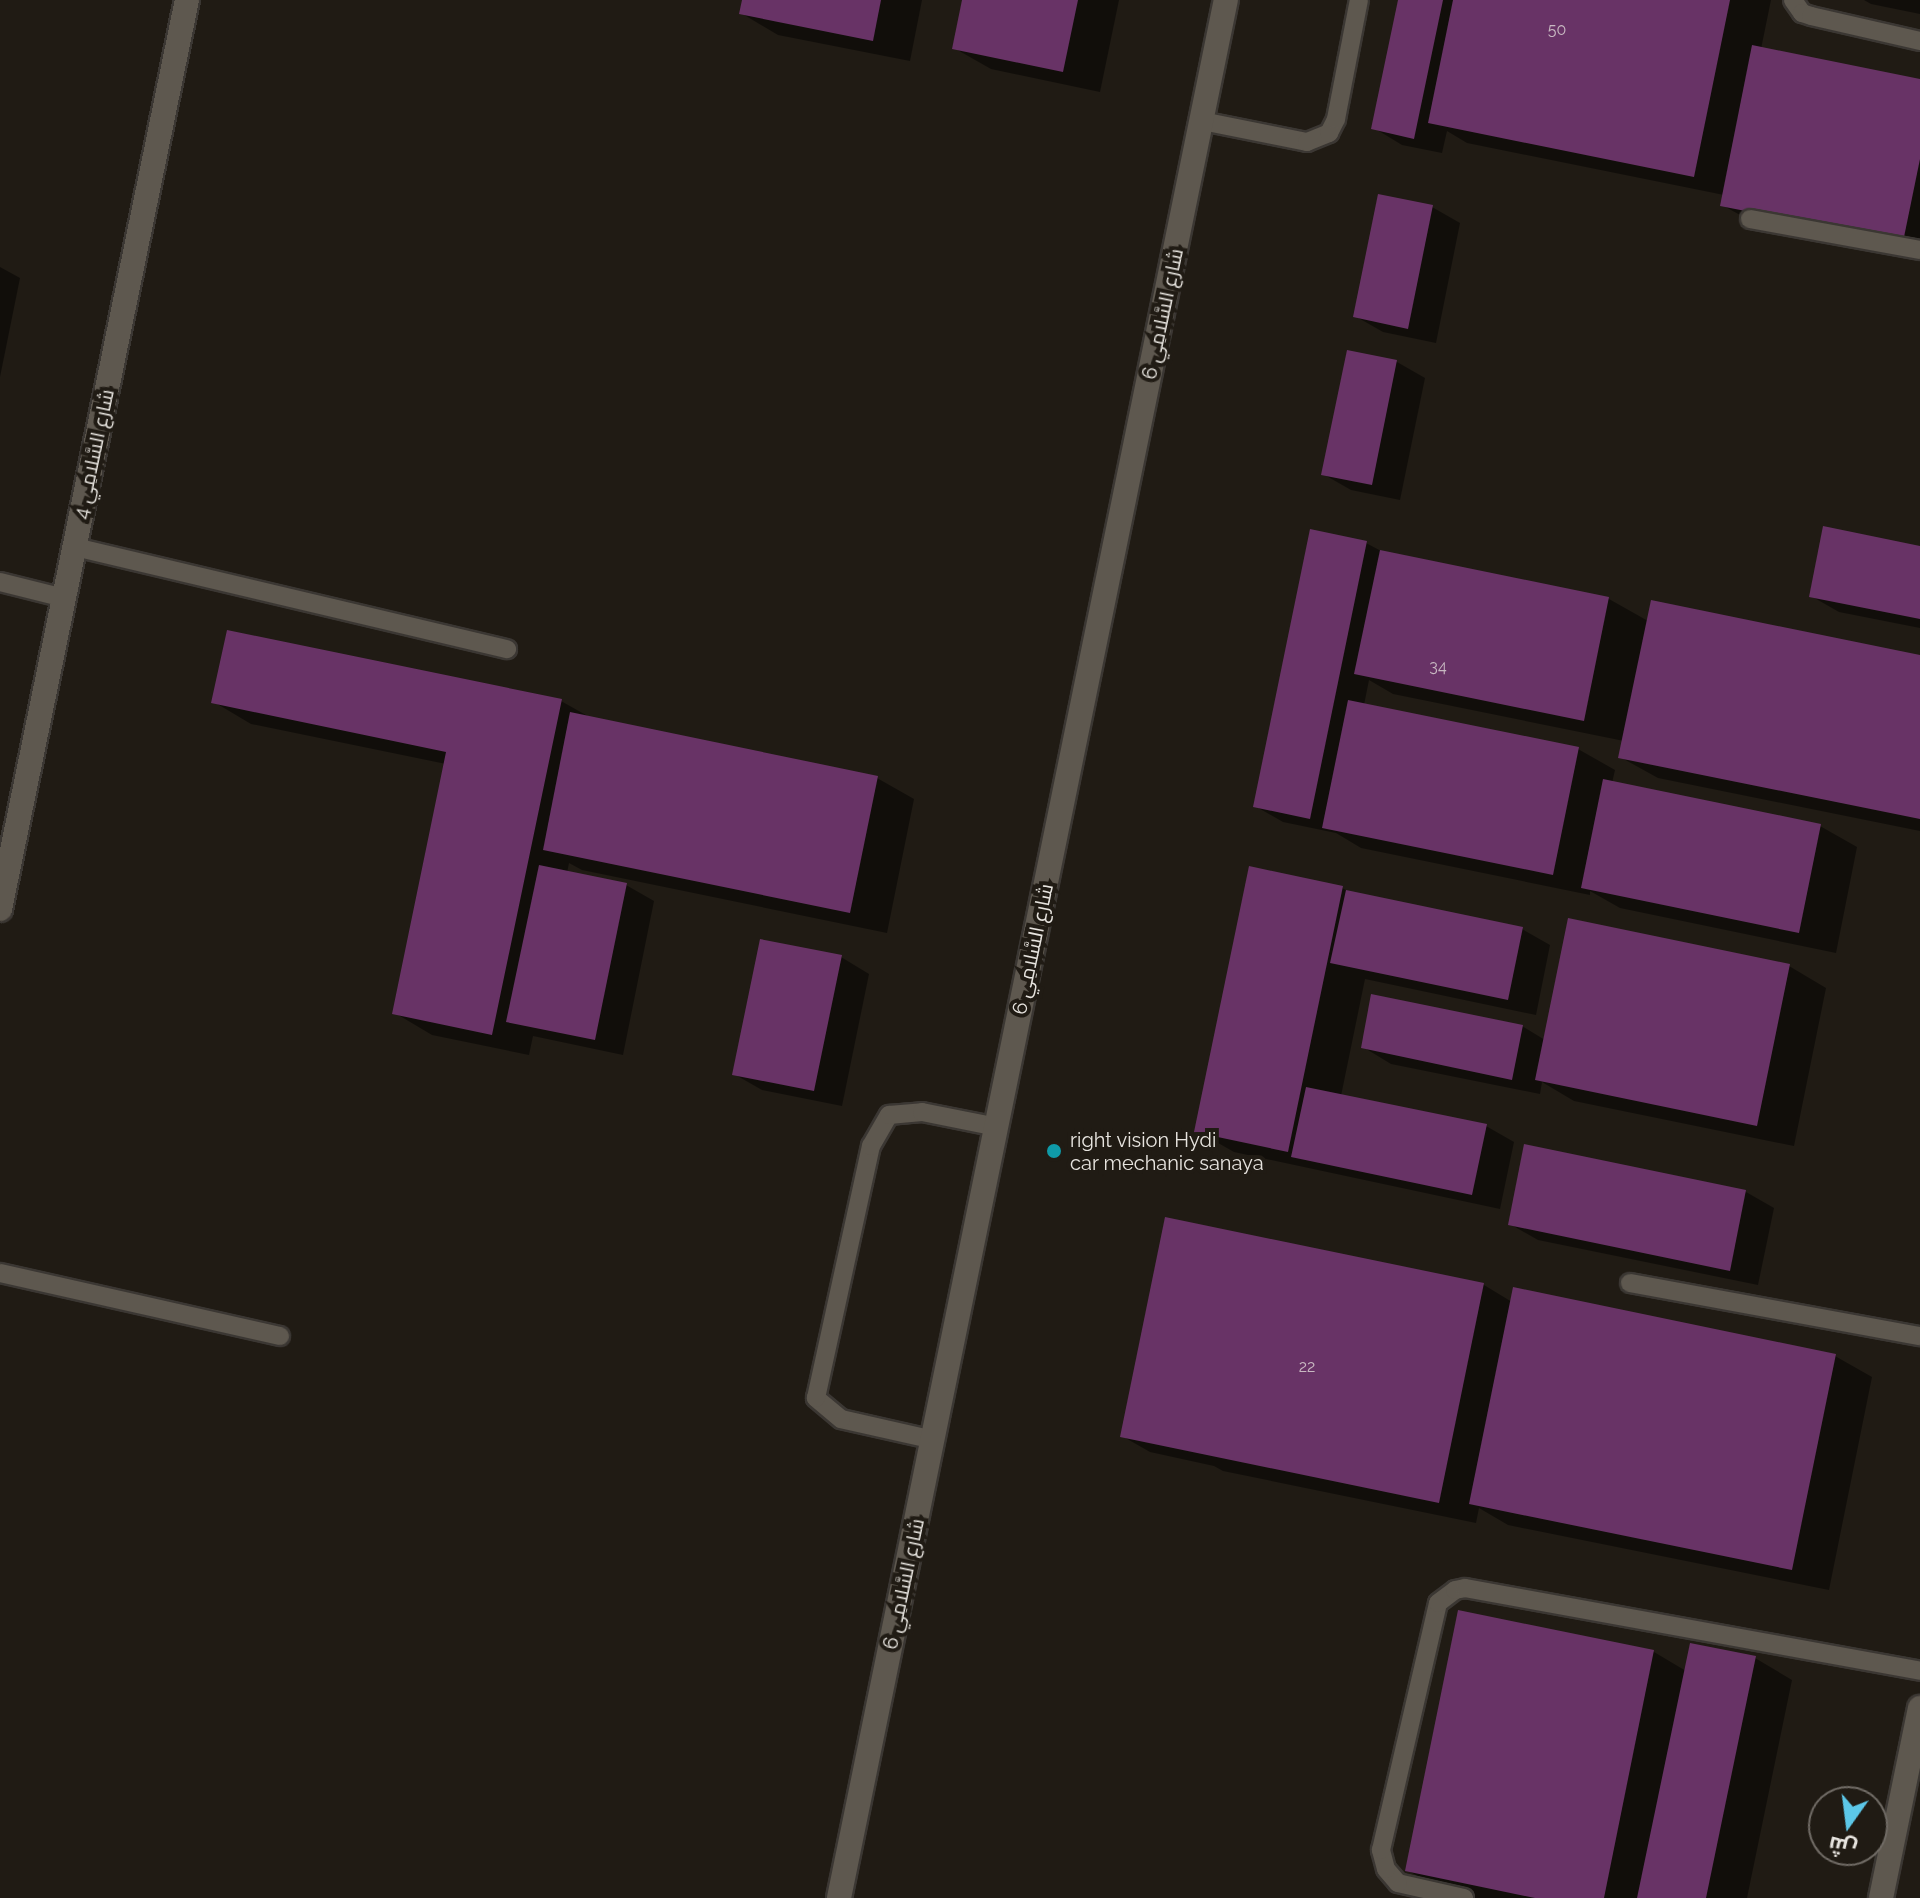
<!DOCTYPE html>
<html>
<head>
<meta charset="utf-8">
<style>
  body { margin:0 }
  #map { position:relative; width:1920px; height:1898px; overflow:hidden; background:#201b14; font-family:Raleway,Cairo,sans-serif }
  div>[style] { position:absolute }
  .shadow>* { inset:0; background:#0007 }
  .building>* { inset:0; background:#683366 }
  .roads { filter:drop-shadow(2px 0 #3b3733) drop-shadow(-2px 0 #3b3733) drop-shadow(0 2px #3b3733) drop-shadow(0 -2px #3b3733) }
  .lane>* { height:18px; margin:-9px; padding:0 9px; transform-origin:9px; border-radius:9px; background:#5e584f }
  .street>* { height:24px; margin:-12px; padding:0 12px; transform-origin:12px; border-radius:12px; background:#5e584f }
  .dots>* { width:22px; height:22px; translate:-50% -50%; box-sizing:border-box; border:4px solid #201b14; border-radius:50% }
  span { translate:-50% -50%; white-space:nowrap; text-align:center; line-height:1.15; -webkit-text-stroke:8px #201b14; paint-order:stroke }
  .number-label { font-size:16px; color:#c7b8c1 }
  .number-label span { -webkit-text-stroke-width:0 }
  .street-label { font-size:20px; color:#e7e4df }
  .poi-label { font-size:20px; color:#e7e4df }
  .left { translate:0 -50%; text-align:left }
  .north { position:absolute; left:1808px; top:1786px; width:80px; height:80px; box-sizing:border-box; background:#201b14; border:2px solid #706b65; border-radius:50%; rotate:194deg; font-size:22px; font-weight:700; line-height:32px; text-align:center; color:#e7e4df }
  .north::after { content:''; display:block; margin:auto; width:28px; height:36px; background:#5cc7e8; clip-path:polygon(50% 0,100% 100%,50% 72%,0 100%) }
</style>
</head>
<body>
<div id="map">
  <div class="shadow">
    <i style="clip-path:polygon(744px 0,922px 0,910px 61px,778px 35px,741px 13px)"></i>
    <i style="clip-path:polygon(964px 0,1119px 0,1100px 92px,991px 69px,954px 48px)"></i>
    <i style="clip-path:polygon(1400px 0,1771px 0,1761px 49px,1920px 82px,1920px 258px,1760px 226px,1722px 205px,1724px 195px,1467px 143px,1447px 131px,1442px 153px,1402px 145px,1374px 128px)"></i>
    <i style="clip-path:polygon(1864px 0,1920px 0,1920px 14px,1871px 4px)"></i>
    <i style="clip-path:polygon(1432px 207px,1460px 223px,1436px 343px,1383px 332px,1355px 316px)"></i>
    <i style="clip-path:polygon(0 267px,20px 278px,0 377px)"></i>
    <i style="clip-path:polygon(1348px 352px,1397px 362px,1425px 378px,1400px 500px,1351px 490px,1323px 474px)"></i>
    <i style="clip-path:polygon(1366px 543px,1383px 552px,1609px 599px,1648px 621px,1920px 657px,1920px 831px,1658px 778px,1620px 757px,1624px 741px,1393px 694px,1369px 680px,1364px 705px,1578px 749px,1615px 770px,1612px 783px,1820px 826px,1857px 847px,1836px 953px,1620px 908px,1590px 891px,1590px 895px,1361px 848px,1336px 833px,1283px 822px,1255px 806px)"></i>
    <i style="clip-path:polygon(1920px 548px,1920px 628px,1839px 612px,1811px 596px)"></i>
    <i style="clip-path:polygon(561px 701px,593px 719px,877px 778px,914px 799px,887px 933px,582px 870px,569px 863px,567px 873px,626px 885px,654px 901px,623px 1055px,533px 1036px,529px 1055px,432px 1035px,395px 1013px,446px 764px,251px 724px,214px 702px)"></i>
    <i style="clip-path:polygon(1342px 888px,1353px 894px,1522px 929px,1550px 945px,1536px 1015px,1365px 979px,1341px 1096px,1486px 1126px,1514px 1142px,1500px 1209px,1234px 1152px,1197px 1131px)"></i>
    <i style="clip-path:polygon(841px 957px,869px 974px,842px 1106px,762px 1090px,734px 1074px)"></i>
    <i style="clip-path:polygon(1789px 966px,1826px 988px,1794px 1146px,1574px 1101px,1542px 1082px,1540px 1094px,1391px 1064px,1363px 1047px,1522px 1026px,1545px 1040px)"></i>
    <i style="clip-path:polygon(1746px 1192px,1774px 1208px,1758px 1285px,1538px 1240px,1510px 1224px)"></i>
    <i style="clip-path:polygon(1484px 1285px,1512px 1302px,1835px 1356px,1872px 1377px,1829px 1590px,1508px 1525px,1479px 1508px,1476px 1523px,1223px 1471px,1214px 1466px,1150px 1452px,1122px 1436px)"></i>
    <i style="clip-path:polygon(1460px 1612px,1654px 1652px,1686px 1671px,1755px 1658px,1792px 1680px,1747px 1898px,1476px 1898px,1444px 1891px,1407px 1870px)"></i>
  </div>
  <div class="building">
    <i style="clip-path:polygon(742px 0,881px 0,873px 41px,739px 14px)"></i>
    <i style="clip-path:polygon(962px 0,1078px 0,1063px 72px,952px 49px)"></i>
    <i style="clip-path:polygon(1398px 0,1443px 0,1414px 139px,1371px 129px)"></i>
    <i style="clip-path:polygon(1453px 0,1730px 0,1694px 177px,1428px 123px)"></i>
    <i style="clip-path:polygon(1752px 45px,1920px 79px,1920px 159px,1903px 242px,1720px 206px)"></i>
    <i style="clip-path:polygon(1378px 194px,1433px 205px,1408px 329px,1353px 317px)"></i>
    <i style="clip-path:polygon(1347px 350px,1397px 360px,1372px 485px,1321px 475px)"></i>
    <i style="clip-path:polygon(1823px 526px,1920px 546px,1920px 619px,1809px 597px)"></i>
    <i style="clip-path:polygon(1310px 529px,1367px 541px,1310px 819px,1253px 807px)"></i>
    <i style="clip-path:polygon(1380px 550px,1609px 597px,1584px 721px,1354px 674px)"></i>
    <i style="clip-path:polygon(1651px 600px,1920px 655px,1920px 819px,1618px 758px)"></i>
    <i style="clip-path:polygon(227px 630px,562px 699px,492px 1035px,392px 1014px,446px 752px,211px 703px)"></i>
    <i style="clip-path:polygon(1348px 700px,1579px 747px,1553px 875px,1322px 828px)"></i>
    <i style="clip-path:polygon(570px 712px,878px 776px,850px 913px,543px 850px)"></i>
    <i style="clip-path:polygon(1603px 779px,1821px 824px,1799px 933px,1581px 888px)"></i>
    <i style="clip-path:polygon(539px 865px,627px 883px,595px 1040px,506px 1022px)"></i>
    <i style="clip-path:polygon(1249px 866px,1343px 886px,1288px 1152px,1194px 1132px)"></i>
    <i style="clip-path:polygon(1346px 890px,1523px 927px,1508px 1000px,1330px 963px)"></i>
    <i style="clip-path:polygon(1568px 918px,1790px 964px,1757px 1126px,1535px 1080px)"></i>
    <i style="clip-path:polygon(760px 939px,842px 955px,814px 1091px,732px 1075px)"></i>
    <i style="clip-path:polygon(1371px 994px,1523px 1025px,1512px 1080px,1361px 1048px)"></i>
    <i style="clip-path:polygon(1306px 1087px,1487px 1124px,1472px 1195px,1291px 1157px)"></i>
    <i style="clip-path:polygon(1524px 1144px,1746px 1190px,1730px 1271px,1508px 1225px)"></i>
    <i style="clip-path:polygon(1165px 1217px,1484px 1283px,1439px 1503px,1120px 1437px)"></i>
    <i style="clip-path:polygon(1513px 1287px,1836px 1354px,1792px 1570px,1469px 1504px)"></i>
    <i style="clip-path:polygon(1458px 1610px,1654px 1650px,1604px 1898px,1535px 1898px,1405px 1871px)"></i>
    <i style="clip-path:polygon(1690px 1643px,1756px 1656px,1706px 1898px,1637px 1898px)"></i>
  </div>
  <div class="roads">
    <div class="lane">
      <i style="left:1793px;top:0;width:16px;rotate:55deg"></i>
      <i style="left:1802px;top:13px;width:9px;rotate:18deg"></i>
      <i style="left:1811px;top:16px;width:112px;rotate:12.9deg"></i>
      <i style="left:1202px;top:121px;width:107px;rotate:11.3deg"></i>
      <i style="left:1307px;top:142px;width:24px;rotate:-22deg"></i>
      <i style="left:1329px;top:133px;width:16px;rotate:-63deg"></i>
      <i style="left:1336px;top:119px;width:121px;rotate:-79.1deg"></i>
      <i style="left:1750px;top:219px;width:173px;rotate:10.3deg"></i>
      <i style="left:75px;top:547px;width:444px;rotate:13.3deg"></i>
      <i style="left:0;top:582px;width:66px;rotate:14deg"></i>
      <i style="left:0;top:1273px;width:287px;rotate:12.7deg"></i>
      <i style="left:1630px;top:1283px;width:295px;rotate:10.4deg"></i>
      <i style="left:934px;top:1440px;width:95px;rotate:-167.3deg"></i>
      <i style="left:841px;top:1419px;width:33px;rotate:-140deg"></i>
      <i style="left:816px;top:1398px;width:258px;rotate:-77.7deg"></i>
      <i style="left:871px;top:1146px;width:36px;rotate:-60deg"></i>
      <i style="left:889px;top:1115px;width:33px;rotate:-5deg"></i>
      <i style="left:922px;top:1112px;width:76px;rotate:11.3deg"></i>
      <i style="left:1464px;top:1898px;width:68px;rotate:-167.2deg"></i>
      <i style="left:1398px;top:1883px;width:18px;rotate:-131deg"></i>
      <i style="left:1386px;top:1869px;width:20px;rotate:-105deg"></i>
      <i style="left:1381px;top:1850px;width:253px;rotate:-77deg"></i>
      <i style="left:1438px;top:1603px;width:21px;rotate:-37deg"></i>
      <i style="left:1455px;top:1590px;width:10px;rotate:-11deg"></i>
      <i style="left:1465px;top:1588px;width:463px;rotate:10.3deg"></i>
    </div>
    <div class="street">
      <i style="left:0;top:909px;width:928px;rotate:-78.38deg"></i>
      <i style="left:839px;top:1898px;width:1937px;rotate:-78.48deg"></i>
      <i style="left:1881px;top:1898px;width:194px;rotate:-78.4deg"></i>
    </div>
  </div>
  <div class="dots">
    <i style="left:1054px;top:1151px;background:#0f9aa8"></i>
  </div>
  <div class="number-label">
    <span style="left:1557px;top:30px">50</span>
    <span style="left:1438px;top:667px">34</span>
    <span style="left:1307px;top:1367px">22</span>
  </div>
  <div class="street-label">
    <span style="left:1163px;top:314px;rotate:-78deg">شارع السَّلامِي 6</span>
    <span style="left:94px;top:454px;rotate:-78deg">شارع السَّلامِي 4</span>
    <span style="left:1033px;top:949px;rotate:-78deg">شارع السَّلامِي 6</span>
    <span style="left:904px;top:1584px;rotate:-78deg">شارع السَّلامِي 6</span>
  </div>
  <div class="poi-label">
    <span class="left" style="left:1070px;top:1152px">right vision Hydi<br>car mechanic sanaya</span>
  </div>
  <div class="north">ش</div>
</div>
</body>
</html>
